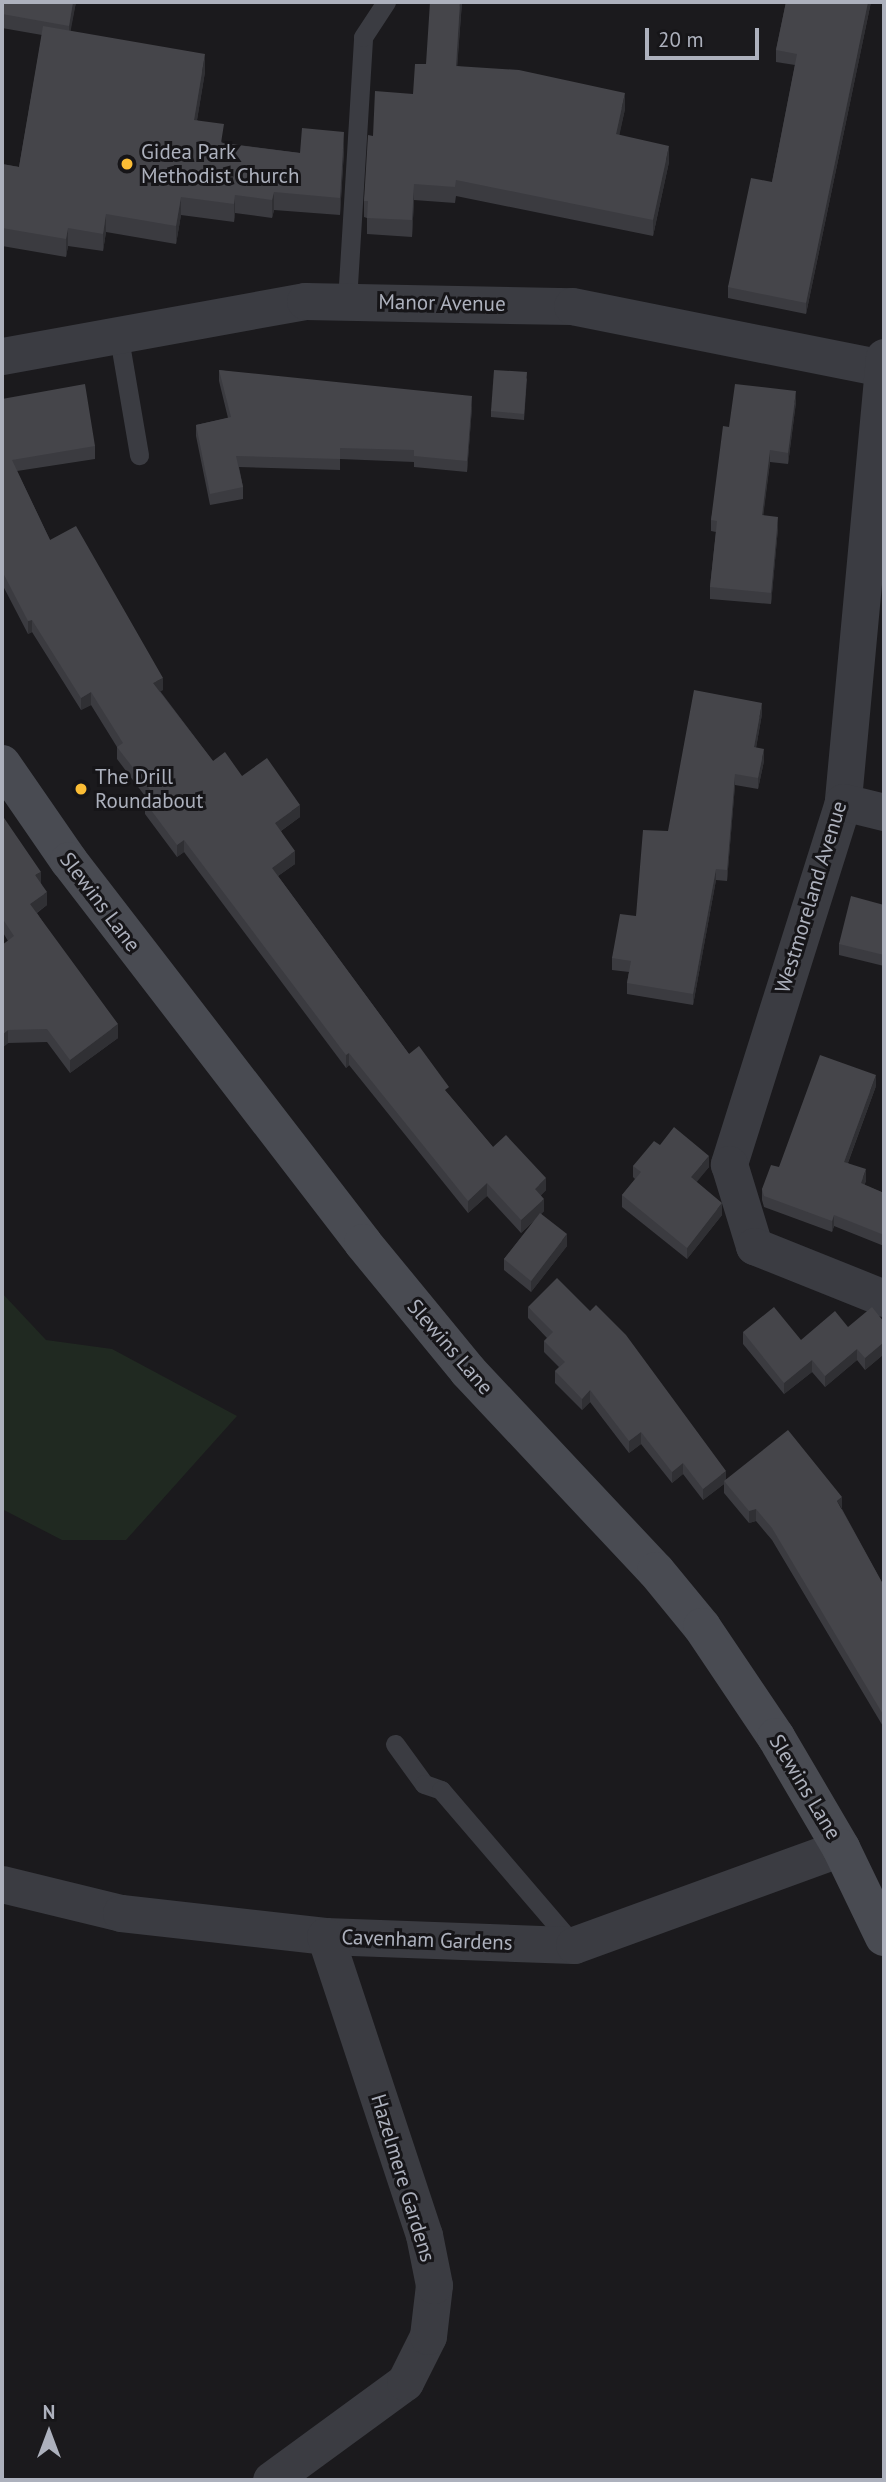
<!DOCTYPE html>
<html>
<head>
<meta charset="utf-8">
<style>
  body { margin:0 }
  #map { position:relative; width:886px; height:2482px; overflow:hidden; background:#1b1a1d; font-family:"PT Sans",sans-serif }
  div>[style] { position:absolute }
  .green>* { inset:0; background:#202921 }
  .lane>* { height:19px; margin:-9.5px; padding:0 9.5px; transform-origin:9.5px; border-radius:9.5px; background:#3b3c42 }
  .street>* { height:37px; margin:-18.5px; padding:0 18.5px; transform-origin:18.5px; border-radius:18.5px; background:#3b3c42 }
  .secondary>* { height:38px; margin:-19px; padding:0 19px; transform-origin:19px; border-radius:19px; background:#494b52 }
  .wall>* { inset:0; background:#3b3b40 }
  .shaded-wall>* { inset:0; background:#303034 }
  .building>* { inset:0; background:#45454a }
  .dots>* { width:19px; height:19px; translate:-50% -50%; box-sizing:border-box; border:4px solid #161518; border-radius:50% }
  span { translate:-50% -50%; white-space:nowrap; text-align:center; line-height:1.15; -webkit-text-stroke:6px #161518; paint-order:stroke }
  .poi-label { font-size:21px; color:#adb1bd }
  .left { translate:0 -50%; text-align:left }
  .street-label { font-size:21px; color:#adb1bd }
  .frame { position:absolute; inset:0; border:4px solid #adb1bd; pointer-events:none }
  .north { position:absolute; left:14px; top:2398px; width:70px; height:70px; -webkit-text-stroke:5px #161518; paint-order:stroke; rotate:0deg; font-size:19px; font-weight:700; line-height:28px; text-align:center; color:#adb1bd }
  .north::after { content:''; display:block; margin:auto; width:24px; height:32px; background:#adb1bd; clip-path:polygon(50% 0,100% 100%,50% 72%,0 100%) }
  .scale { position:absolute; left:645px; top:28px; width:114px; height:32px; box-sizing:border-box; border:4px solid #adb1bd; border-top:0; padding-left:9px; font-size:21px; line-height:24px; white-space:nowrap; color:#adb1bd; -webkit-text-stroke:5px #161518; paint-order:stroke }
</style>
</head>
<body>
<div id="map">
  <div class="green">
    <i style="clip-path:polygon(2px 1293px,46px 1340px,112px 1349px,237px 1416px,126px 1540px,62px 1540px,2px 1509px)"></i>
  </div>
  <div class="lane">
    <i style="left:347px;top:301px;width:264px;rotate:-86.5deg"></i>
    <i style="left:363px;top:37px;width:42px;rotate:-56.7deg"></i>
    <i style="left:118px;top:332px;width:125px;rotate:80.3deg"></i>
    <i style="left:395px;top:1744px;width:49px;rotate:54.1deg"></i>
    <i style="left:424px;top:1784px;width:18px;rotate:19deg"></i>
    <i style="left:441px;top:1790px;width:204px;rotate:49.4deg"></i>
  </div>
  <div class="street">
    <i style="left:2px;top:356px;width:308px;rotate:-10.3deg"></i>
    <i style="left:305px;top:301px;width:267px;rotate:1.1deg"></i>
    <i style="left:572px;top:306px;width:316px;rotate:11.3deg"></i>
    <i style="left:884px;top:357px;width:447px;rotate:95.3deg"></i>
    <i style="left:843px;top:802px;width:380px;rotate:107.5deg"></i>
    <i style="left:729px;top:1164px;width:86px;rotate:73deg"></i>
    <i style="left:754px;top:1246px;width:140px;rotate:21.8deg"></i>
    <i style="left:843px;top:802px;width:42px;rotate:13.7deg"></i>
    <i style="left:2px;top:1884px;width:122px;rotate:13.7deg"></i>
    <i style="left:121px;top:1913px;width:205px;rotate:6.4deg"></i>
    <i style="left:325px;top:1936px;width:249px;rotate:2.1deg"></i>
    <i style="left:574px;top:1945px;width:284px;rotate:-20deg"></i>
    <i style="left:271px;top:2480px;width:166px;rotate:-36.2deg"></i>
    <i style="left:405px;top:2382px;width:51px;rotate:-63.4deg"></i>
    <i style="left:428px;top:2336px;width:51px;rotate:-83.3deg"></i>
    <i style="left:434px;top:2285px;width:51px;rotate:-101.3deg"></i>
    <i style="left:424px;top:2235px;width:315px;rotate:-108.3deg"></i>
  </div>
  <div class="secondary">
    <i style="left:2px;top:764px;width:118px;rotate:55.4deg"></i>
    <i style="left:69px;top:861px;width:482px;rotate:52.4deg"></i>
    <i style="left:363px;top:1243px;width:166px;rotate:50.6deg"></i>
    <i style="left:468px;top:1371px;width:274px;rotate:46.8deg"></i>
    <i style="left:656px;top:1571px;width:72px;rotate:50.6deg"></i>
    <i style="left:702px;top:1627px;width:133px;rotate:56.1deg"></i>
    <i style="left:776px;top:1737px;width:129px;rotate:59.6deg"></i>
    <i style="left:841px;top:1848px;width:99px;rotate:64.2deg"></i>
  </div>
  <div class="wall">
    <i style="clip-path:polygon(2px 2px,76px 2px,70px 31px,205px 72px,197px 120px,223px 143px,300px 153px,344px 150px,340px 215px,274px 210px,272px 218px,235px 213px,234px 222px,181px 215px,176px 244px,106px 232px,103px 251px,68px 246px,66px 257px,2px 246px,2px 164px,19px 167px,42px 35px,2px 28px)"></i>
    <i style="clip-path:polygon(462px 2px,457px 66px,625px 109px,619px 135px,669px 162px,653px 236px,456px 196px,455px 203px,414px 200px,412px 237px,367px 234px,367px 218px,364px 217px,364px 201px,373px 136px,413px 94px,426px 64px)"></i>
    <i style="clip-path:polygon(786px 2px,871px 2px,806px 314px,728px 298px,728px 287px,772px 182px,795px 65px,776px 62px,776px 50px)"></i>
    <i style="clip-path:polygon(219px 370px,472px 407px,467px 472px,414px 467px,414px 462px,340px 459px,340px 470px,239px 467px,243px 487px,243px 499px,210px 505px,196px 436px,196px 425px,228px 418px,219px 381px)"></i>
    <i style="clip-path:polygon(527px 378px,524px 420px,491px 417px,491px 411px)"></i>
    <i style="clip-path:polygon(2px 399px,95px 446px,95px 459px,17px 471px,50px 540px,163px 690px,160px 691px,213px 761px,242px 776px,300px 817px,281px 831px,295px 864px,278px 876px,409px 1054px,449px 1095px,493px 1147px,546px 1190px,541px 1195px,544px 1211px,541px 1214px,567px 1246px,531px 1292px,504px 1270px,504px 1259px,535px 1220px,521px 1233px,487px 1196px,468px 1213px,349px 1065px,346px 1068px,184px 852px,177px 857px,145px 814px,145px 802px,148px 800px,117px 759px,117px 747px,91px 705px,81px 710px,32px 632px,28px 634px,2px 584px)"></i>
    <i style="clip-path:polygon(796px 402px,788px 464px,770px 462px,763px 515px,778px 528px,771px 604px,710px 599px,710px 587px,716px 532px,711px 531px,711px 520px,729px 427px)"></i>
    <i style="clip-path:polygon(762px 714px,756px 748px,764px 761px,758px 789px,735px 785px,727px 881px,716px 880px,693px 1005px,627px 994px,627px 983px,629px 972px,612px 970px,612px 958px,636px 916px,668px 831px)"></i>
    <i style="clip-path:polygon(2px 815px,41px 883px,47px 905px,37px 913px,118px 1038px,70px 1073px,47px 1042px,8px 1043px,2px 1048px,8px 941px,2px 931px)"></i>
    <i style="clip-path:polygon(884px 905px,884px 966px,839px 955px,839px 944px)"></i>
    <i style="clip-path:polygon(876px 1086px,848px 1163px,866px 1181px,864px 1185px,884px 1193px,884px 1246px,834px 1226px,832px 1232px,764px 1207px,762px 1200px,762px 1189px,779px 1167px)"></i>
    <i style="clip-path:polygon(660px 1145px,709px 1167px,696px 1182px,722px 1215px,687px 1259px,622px 1207px,622px 1195px,635px 1179px,633px 1177px,633px 1166px)"></i>
    <i style="clip-path:polygon(528px 1307px,726px 1479px,842px 1509px,884px 1586px,884px 1728px,772px 1540px,756px 1521px,749px 1523px,724px 1493px,724px 1484px,703px 1500px,683px 1474px,672px 1483px,641px 1444px,629px 1453px,590px 1402px,582px 1410px,555px 1383px,555px 1371px,559px 1367px,544px 1352px,544px 1341px,547px 1338px,528px 1318px)"></i>
    <i style="clip-path:polygon(884px 1322px,884px 1354px,865px 1370px,857px 1360px,825px 1387px,812px 1372px,784px 1394px,743px 1344px,743px 1332px,801px 1340px,848px 1327px)"></i>
  </div>
  <div class="shaded-wall">
    <i style="clip-path:polygon(73px 2px,76px 2px,69px 40px,69px 26px)"></i>
    <i style="clip-path:polygon(460px 2px,462px 2px,456px 83px,456px 66px)"></i>
    <i style="clip-path:polygon(868px 2px,871px 2px,806px 314px,806px 303px)"></i>
    <i style="clip-path:polygon(205px 54px,205px 72px,194px 138px,194px 120px)"></i>
    <i style="clip-path:polygon(625px 93px,625px 109px,616px 151px,616px 134px)"></i>
    <i style="clip-path:polygon(344px 132px,344px 150px,340px 215px,340px 198px)"></i>
    <i style="clip-path:polygon(669px 146px,669px 162px,653px 236px,653px 220px)"></i>
    <i style="clip-path:polygon(414px 184px,414px 200px,412px 237px,412px 220px)"></i>
    <i style="clip-path:polygon(274px 192px,274px 210px,272px 218px,272px 200px)"></i>
    <i style="clip-path:polygon(235px 195px,235px 213px,234px 222px,234px 204px)"></i>
    <i style="clip-path:polygon(181px 197px,181px 215px,176px 244px,176px 226px)"></i>
    <i style="clip-path:polygon(106px 214px,106px 232px,103px 251px,103px 234px)"></i>
    <i style="clip-path:polygon(68px 228px,68px 246px,66px 257px,66px 239px)"></i>
    <i style="clip-path:polygon(796px 391px,796px 402px,788px 464px,788px 453px)"></i>
    <i style="clip-path:polygon(472px 396px,472px 407px,467px 472px,467px 461px)"></i>
    <i style="clip-path:polygon(770px 450px,770px 462px,762px 526px,762px 515px)"></i>
    <i style="clip-path:polygon(778px 517px,778px 528px,771px 604px,771px 593px)"></i>
    <i style="clip-path:polygon(32px 620px,32px 632px,28px 634px,28px 621px)"></i>
    <i style="clip-path:polygon(163px 678px,163px 690px,153px 695px,153px 683px)"></i>
    <i style="clip-path:polygon(91px 692px,91px 705px,81px 710px,81px 698px)"></i>
    <i style="clip-path:polygon(762px 703px,762px 714px,754px 759px,754px 747px)"></i>
    <i style="clip-path:polygon(764px 749px,764px 761px,758px 789px,758px 778px)"></i>
    <i style="clip-path:polygon(735px 774px,735px 785px,727px 881px,727px 870px)"></i>
    <i style="clip-path:polygon(300px 805px,300px 817px,275px 835px,275px 823px)"></i>
    <i style="clip-path:polygon(184px 840px,184px 852px,177px 857px,177px 845px)"></i>
    <i style="clip-path:polygon(295px 851px,295px 864px,272px 880px,272px 868px)"></i>
    <i style="clip-path:polygon(716px 869px,716px 880px,693px 1005px,693px 994px)"></i>
    <i style="clip-path:polygon(41px 872px,41px 885px,35px 875px)"></i>
    <i style="clip-path:polygon(47px 892px,47px 905px,30px 917px,30px 904px)"></i>
    <i style="clip-path:polygon(118px 1024px,118px 1038px,70px 1073px,70px 1060px)"></i>
    <i style="clip-path:polygon(8px 1030px,8px 1043px,2px 1048px,2px 1035px)"></i>
    <i style="clip-path:polygon(349px 1053px,349px 1065px,346px 1068px,346px 1055px)"></i>
    <i style="clip-path:polygon(876px 1075px,876px 1086px,844px 1173px,844px 1162px)"></i>
    <i style="clip-path:polygon(709px 1156px,709px 1167px,691px 1189px,691px 1177px)"></i>
    <i style="clip-path:polygon(866px 1169px,866px 1181px,861px 1195px,861px 1183px)"></i>
    <i style="clip-path:polygon(546px 1178px,546px 1190px,535px 1201px,535px 1189px)"></i>
    <i style="clip-path:polygon(487px 1183px,487px 1196px,468px 1213px,468px 1201px)"></i>
    <i style="clip-path:polygon(544px 1199px,544px 1211px,521px 1233px,521px 1220px)"></i>
    <i style="clip-path:polygon(722px 1203px,722px 1215px,687px 1259px,687px 1248px)"></i>
    <i style="clip-path:polygon(834px 1215px,834px 1226px,832px 1232px,832px 1221px)"></i>
    <i style="clip-path:polygon(567px 1234px,567px 1246px,531px 1292px,531px 1281px)"></i>
    <i style="clip-path:polygon(884px 1342px,884px 1354px,865px 1370px,865px 1358px)"></i>
    <i style="clip-path:polygon(857px 1349px,857px 1360px,825px 1387px,825px 1376px)"></i>
    <i style="clip-path:polygon(812px 1360px,812px 1372px,784px 1394px,784px 1383px)"></i>
    <i style="clip-path:polygon(590px 1390px,590px 1402px,582px 1410px,582px 1399px)"></i>
    <i style="clip-path:polygon(641px 1432px,641px 1444px,629px 1453px,629px 1441px)"></i>
    <i style="clip-path:polygon(683px 1463px,683px 1474px,672px 1483px,672px 1472px)"></i>
    <i style="clip-path:polygon(726px 1471px,726px 1483px,724px 1481px,724px 1484px,703px 1500px,703px 1489px)"></i>
    <i style="clip-path:polygon(842px 1497px,842px 1509px,837px 1501px)"></i>
    <i style="clip-path:polygon(756px 1509px,756px 1521px,749px 1523px,749px 1511px)"></i>
  </div>
  <div class="building">
    <i style="clip-path:polygon(2px 2px,73px 2px,69px 26px,2px 14px)"></i>
    <i style="clip-path:polygon(430px 2px,460px 2px,456px 66px,519px 70px,625px 93px,616px 134px,669px 146px,653px 220px,456px 180px,455px 187px,414px 184px,412px 220px,367px 218px,368px 201px,364px 201px,368px 135px,373px 136px,375px 91px,413px 94px,415px 64px,426px 64px)"></i>
    <i style="clip-path:polygon(786px 2px,868px 2px,806px 303px,728px 287px,751px 178px,772px 182px,797px 54px,776px 50px)"></i>
    <i style="clip-path:polygon(43px 26px,205px 54px,194px 120px,224px 124px,221px 143px,300px 153px,302px 128px,344px 132px,340px 198px,274px 192px,272px 200px,235px 195px,234px 204px,181px 197px,176px 226px,106px 214px,103px 234px,68px 228px,66px 239px,2px 228px,2px 164px,19px 167px)"></i>
    <i style="clip-path:polygon(219px 370px,472px 396px,467px 461px,414px 456px,414px 450px,340px 448px,340px 459px,236px 456px,243px 487px,210px 494px,196px 425px,231px 417px)"></i>
    <i style="clip-path:polygon(494px 370px,527px 372px,524px 414px,491px 411px)"></i>
    <i style="clip-path:polygon(85px 384px,95px 446px,12px 460px,50px 540px,76px 526px,163px 678px,153px 683px,213px 761px,225px 752px,242px 776px,267px 758px,300px 805px,275px 823px,295px 851px,272px 868px,409px 1054px,419px 1046px,449px 1087px,445px 1090px,493px 1147px,506px 1135px,546px 1178px,535px 1189px,544px 1199px,521px 1220px,487px 1183px,468px 1201px,349px 1053px,346px 1055px,184px 840px,177px 845px,145px 802px,154px 795px,117px 747px,123px 743px,91px 692px,81px 698px,32px 620px,28px 621px,2px 571px,2px 399px)"></i>
    <i style="clip-path:polygon(735px 384px,796px 391px,788px 453px,770px 450px,762px 515px,778px 517px,771px 593px,710px 587px,717px 521px,711px 520px,723px 426px,729px 427px)"></i>
    <i style="clip-path:polygon(694px 690px,762px 703px,754px 747px,764px 749px,758px 778px,735px 774px,727px 870px,716px 869px,693px 994px,627px 983px,631px 961px,612px 958px,620px 914px,636px 916px,643px 830px,668px 831px)"></i>
    <i style="clip-path:polygon(2px 815px,41px 872px,35px 875px,47px 892px,30px 904px,118px 1024px,70px 1060px,47px 1029px,8px 1030px,2px 1035px,2px 945px,14px 936px,2px 918px)"></i>
    <i style="clip-path:polygon(851px 896px,884px 905px,884px 955px,839px 944px)"></i>
    <i style="clip-path:polygon(820px 1055px,876px 1075px,844px 1162px,866px 1169px,861px 1183px,884px 1193px,884px 1235px,834px 1215px,832px 1221px,764px 1196px,762px 1189px,771px 1165px,779px 1167px)"></i>
    <i style="clip-path:polygon(674px 1127px,709px 1156px,691px 1177px,722px 1203px,687px 1248px,622px 1195px,641px 1172px,633px 1166px,654px 1141px,660px 1145px)"></i>
    <i style="clip-path:polygon(540px 1213px,567px 1234px,531px 1281px,504px 1259px)"></i>
    <i style="clip-path:polygon(557px 1278px,590px 1311px,596px 1305px,626px 1335px,726px 1471px,703px 1489px,683px 1463px,672px 1472px,641px 1432px,629px 1441px,590px 1390px,582px 1399px,555px 1371px,565px 1362px,544px 1341px,553px 1332px,528px 1307px)"></i>
    <i style="clip-path:polygon(774px 1307px,801px 1340px,835px 1311px,848px 1327px,872px 1307px,884px 1322px,884px 1342px,865px 1358px,857px 1349px,825px 1376px,812px 1360px,784px 1383px,743px 1332px)"></i>
    <i style="clip-path:polygon(788px 1430px,842px 1497px,837px 1501px,884px 1586px,884px 1716px,772px 1528px,756px 1509px,749px 1511px,724px 1481px)"></i>
  </div>
  <div class="dots">
    <i style="left:127px;top:164px;background:#fbbd35"></i>
    <i style="left:81px;top:789px;background:#fbbd35"></i>
  </div>
  <div class="poi-label">
    <span class="left" style="left:141px;top:164px">Gidea Park<br>Methodist Church</span>
    <span class="left" style="left:95px;top:789px">The Drill<br>Roundabout</span>
  </div>
  <div class="street-label">
    <span style="left:442px;top:303px;rotate:1deg">Manor Avenue</span>
    <span style="left:811px;top:897px;rotate:-73deg">Westmoreland Avenue</span>
    <span style="left:100px;top:902px;rotate:53deg">Slewins Lane</span>
    <span style="left:450px;top:1347px;rotate:49deg">Slewins Lane</span>
    <span style="left:805px;top:1787px;rotate:59deg">Slewins Lane</span>
    <span style="left:427px;top:1940px;rotate:2deg">Cavenham Gardens</span>
    <span style="left:403px;top:2178px;rotate:73deg">Hazelmere Gardens</span>
  </div>
  <div class="frame"></div>
  <div class="north">N</div>
  <div class="scale">20 m</div>
</div>
</body>
</html>
